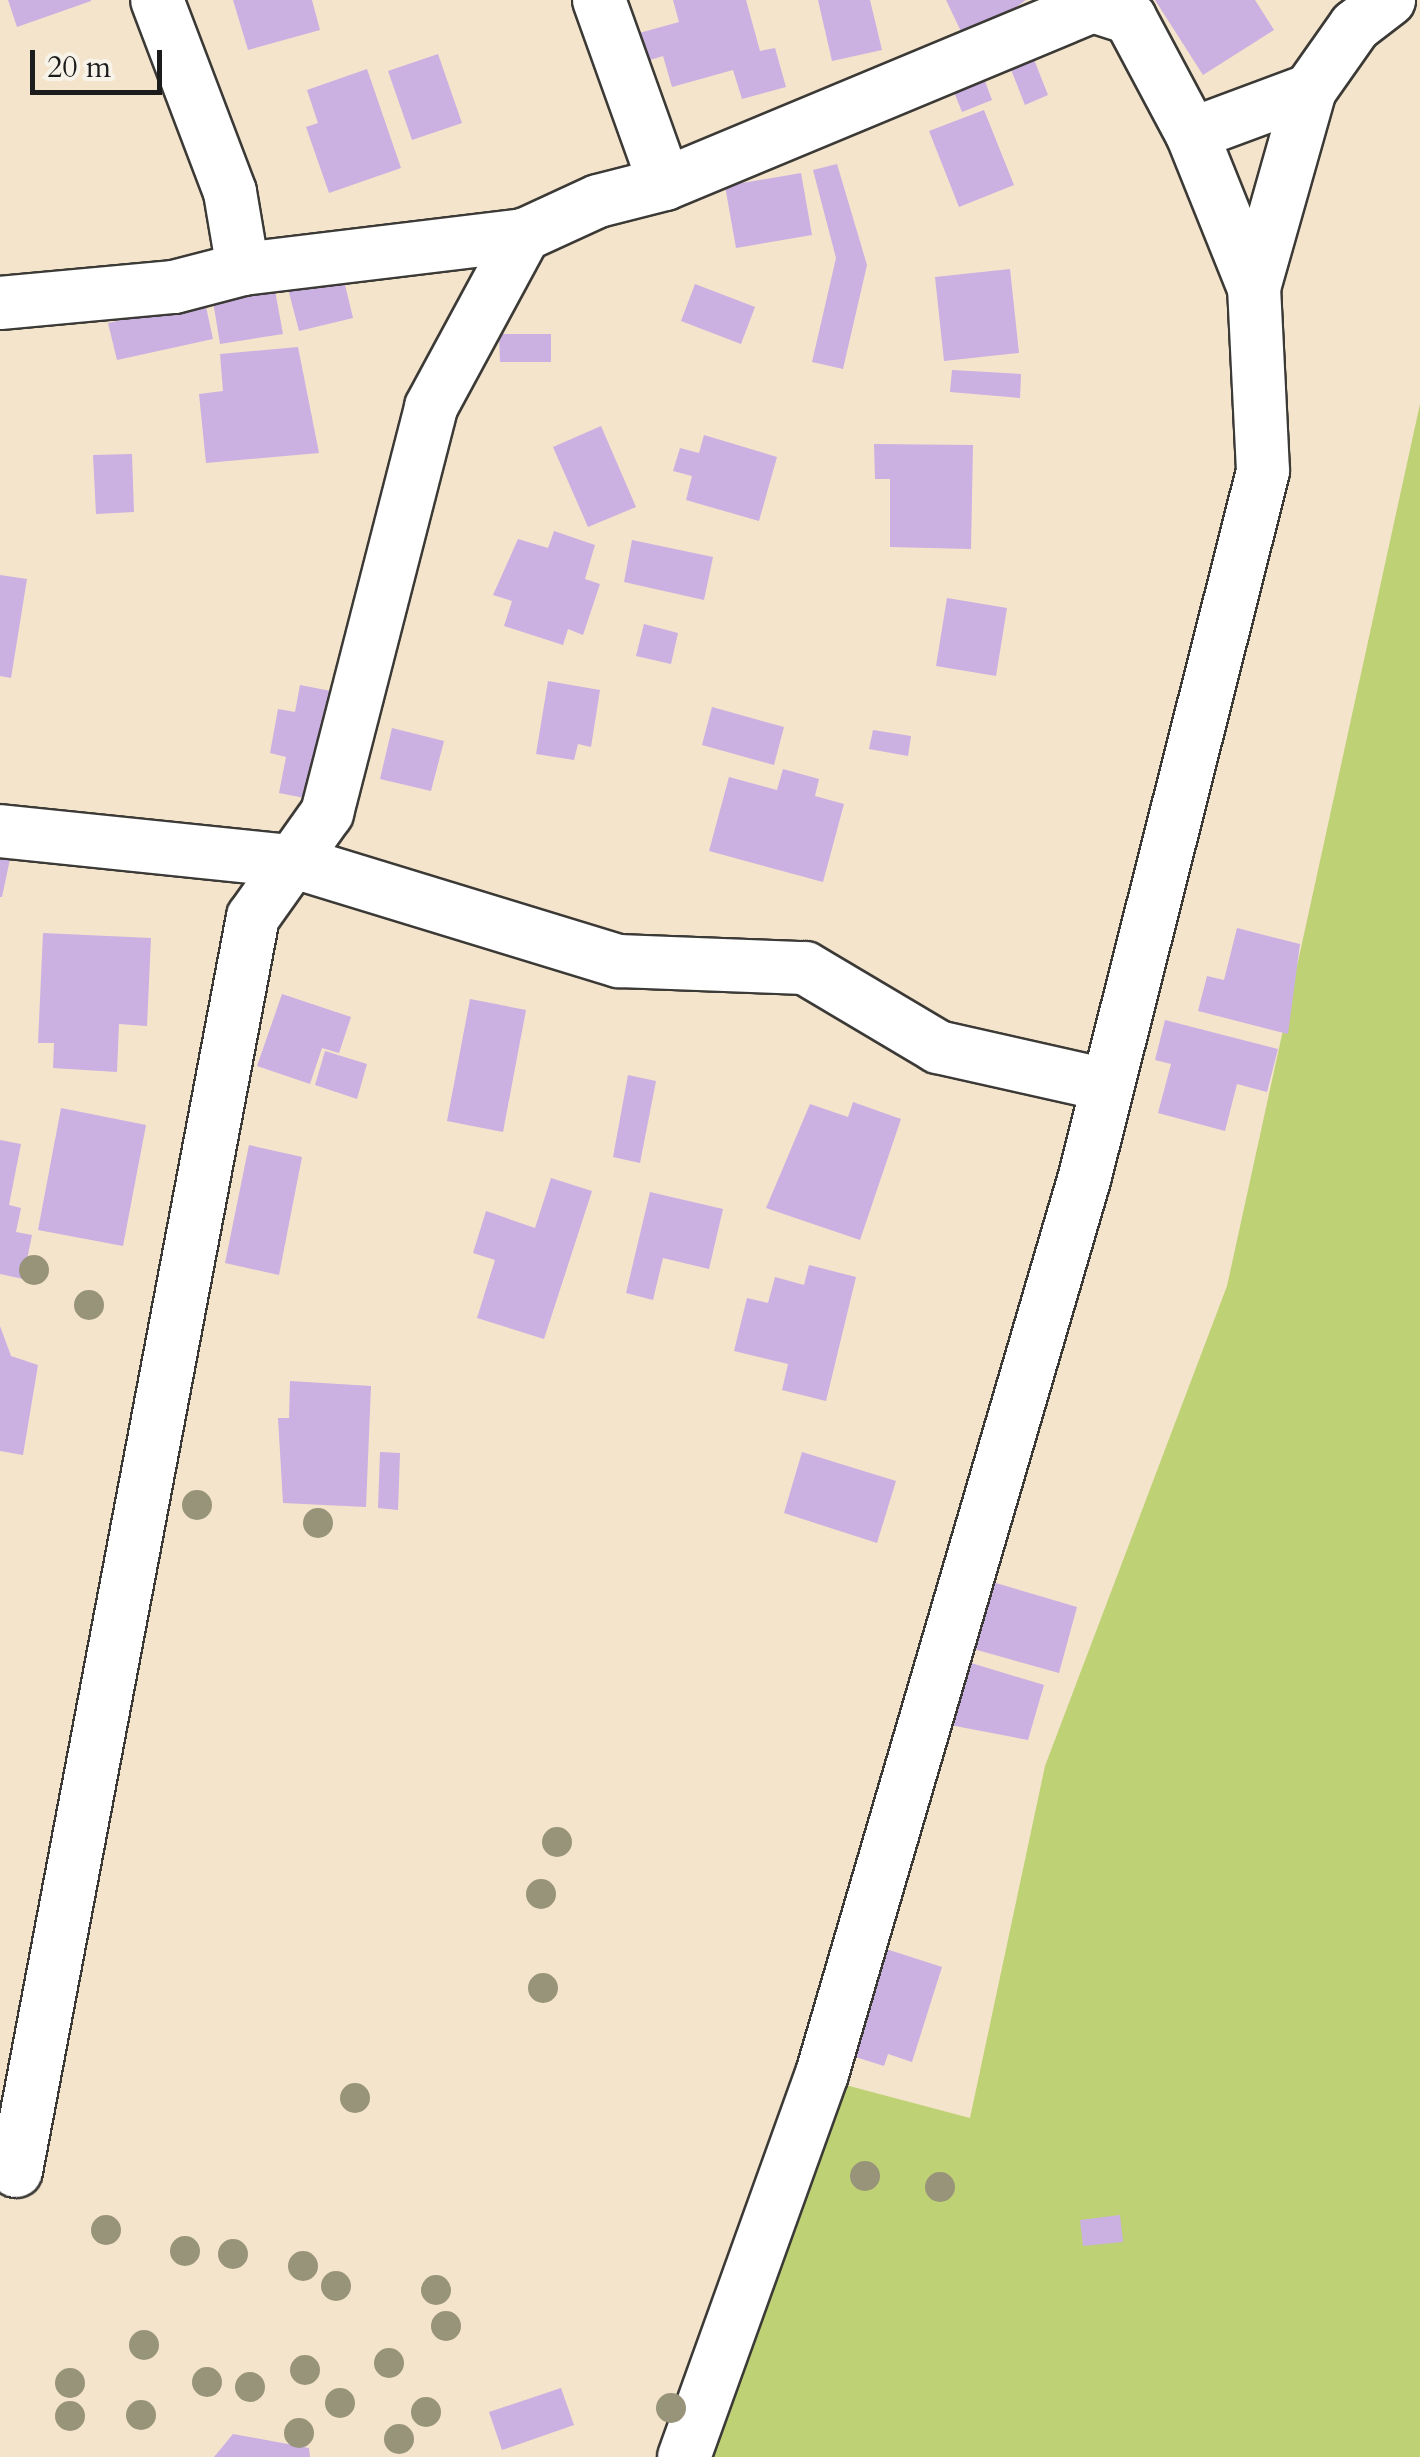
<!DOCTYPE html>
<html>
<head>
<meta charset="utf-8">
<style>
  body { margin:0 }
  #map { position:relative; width:1420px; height:2457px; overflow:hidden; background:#f4e4cc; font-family:Cardo,serif }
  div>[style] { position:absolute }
  .green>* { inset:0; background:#bed174 }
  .building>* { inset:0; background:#cbb0e2 }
  .roads { filter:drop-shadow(2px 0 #3c3a36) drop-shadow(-2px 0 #3c3a36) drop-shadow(0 2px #3c3a36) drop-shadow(0 -2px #3c3a36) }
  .street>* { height:52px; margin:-26px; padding:0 26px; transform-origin:26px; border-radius:26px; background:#fff }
  .trees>* { width:30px; height:30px; margin:-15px; border-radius:50%; background:#98947a }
  span { translate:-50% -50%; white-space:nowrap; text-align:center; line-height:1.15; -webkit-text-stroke:8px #f7f3e8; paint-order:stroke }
  .scale { position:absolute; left:30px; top:50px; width:132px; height:45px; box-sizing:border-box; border:5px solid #1c1c1c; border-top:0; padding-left:12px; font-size:30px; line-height:35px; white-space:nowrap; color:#1c1c1c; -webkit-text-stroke:8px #f7f3e8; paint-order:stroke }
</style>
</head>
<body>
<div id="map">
  <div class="green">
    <i style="clip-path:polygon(1420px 404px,1420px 2457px,671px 2457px,804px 2074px,970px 2118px,1045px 1766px,1227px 1286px)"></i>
  </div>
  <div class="building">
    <i style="clip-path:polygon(8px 0,91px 0,91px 1px,17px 27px)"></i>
    <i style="clip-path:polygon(233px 0,312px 0,320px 30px,248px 50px)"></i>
    <i style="clip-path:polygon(673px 0,746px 0,760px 51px,775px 48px,786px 87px,742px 99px,733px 70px,672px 87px,663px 56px,640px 63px,632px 35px,679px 22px)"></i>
    <i style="clip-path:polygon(818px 0,870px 0,882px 50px,832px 61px)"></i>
    <i style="clip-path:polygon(946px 0,1026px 0,966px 42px)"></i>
    <i style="clip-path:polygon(1155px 0,1255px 0,1274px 30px,1203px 75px)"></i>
    <i style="clip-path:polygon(438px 54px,462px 123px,412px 140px,388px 71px)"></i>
    <i style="clip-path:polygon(1033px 57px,1048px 95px,1025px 105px,1010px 67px)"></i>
    <i style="clip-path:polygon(367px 69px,401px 168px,329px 193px,306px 127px,318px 123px,307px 90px)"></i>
    <i style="clip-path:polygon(983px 76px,992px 100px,962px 112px,952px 87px)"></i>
    <i style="clip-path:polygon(984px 110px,1014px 185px,959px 207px,929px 131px)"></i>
    <i style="clip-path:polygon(837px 164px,867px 265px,843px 369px,812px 362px,836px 258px,813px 170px)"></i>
    <i style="clip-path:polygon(801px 173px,812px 235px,736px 248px,725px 186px)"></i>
    <i style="clip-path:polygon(341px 268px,353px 318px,299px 331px,286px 281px)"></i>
    <i style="clip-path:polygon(1010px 269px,1019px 353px,944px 361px,935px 277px)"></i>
    <i style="clip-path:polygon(695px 284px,755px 307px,741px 344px,681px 321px)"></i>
    <i style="clip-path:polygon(274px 285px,283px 334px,220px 344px,212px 295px)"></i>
    <i style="clip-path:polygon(205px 302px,213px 339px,117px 360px,108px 323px)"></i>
    <i style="clip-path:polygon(499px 334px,551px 334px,551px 362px,500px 362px)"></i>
    <i style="clip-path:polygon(298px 347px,319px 453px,206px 463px,199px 394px,223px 391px,220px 354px)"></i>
    <i style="clip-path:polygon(952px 370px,1021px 374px,1020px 398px,950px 392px)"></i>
    <i style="clip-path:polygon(601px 426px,636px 507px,588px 527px,553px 447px)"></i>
    <i style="clip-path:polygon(704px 435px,777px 457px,759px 521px,686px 500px,692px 476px,673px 471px,680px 448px,699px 453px)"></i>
    <i style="clip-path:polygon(874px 444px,973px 445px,971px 549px,890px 547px,890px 479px,875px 479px)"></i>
    <i style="clip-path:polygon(132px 454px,134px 512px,96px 514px,93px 455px)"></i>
    <i style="clip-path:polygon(554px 531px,595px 545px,585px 579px,600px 584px,583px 635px,568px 629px,563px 645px,504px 626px,512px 601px,493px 595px,518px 539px,548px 548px)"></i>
    <i style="clip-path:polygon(632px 540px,713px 557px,704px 600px,624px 582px)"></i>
    <i style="clip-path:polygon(0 575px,27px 579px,11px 678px,0 676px)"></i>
    <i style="clip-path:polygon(947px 598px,1007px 608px,996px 676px,936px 666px)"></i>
    <i style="clip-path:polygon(644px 624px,678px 633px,671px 664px,636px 656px)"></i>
    <i style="clip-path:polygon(548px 681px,600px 690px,591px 747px,578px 744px,574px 760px,536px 754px)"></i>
    <i style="clip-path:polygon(300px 685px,336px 692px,315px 800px,279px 793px,286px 757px,270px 753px,278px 709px,295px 712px)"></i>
    <i style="clip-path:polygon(712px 707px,784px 727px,774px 765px,702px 745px)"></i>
    <i style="clip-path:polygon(392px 728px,444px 741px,431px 791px,380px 779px)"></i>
    <i style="clip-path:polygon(873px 730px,911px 736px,908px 756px,869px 749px)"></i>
    <i style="clip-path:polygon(783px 769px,819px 779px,815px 796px,844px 804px,823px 882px,709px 851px,729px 777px,777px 790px)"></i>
    <i style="clip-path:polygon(0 857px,10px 859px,2px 897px,0 897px)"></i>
    <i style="clip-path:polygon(1237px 928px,1300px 944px,1288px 1034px,1198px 1011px,1207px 976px,1224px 980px)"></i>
    <i style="clip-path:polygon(43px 933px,151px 938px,147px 1026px,119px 1024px,117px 1072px,53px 1068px,54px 1043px,38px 1043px)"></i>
    <i style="clip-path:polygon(282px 994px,351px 1017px,339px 1053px,322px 1048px,310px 1084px,257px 1066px)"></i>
    <i style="clip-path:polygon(470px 999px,526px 1010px,503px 1132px,447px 1121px)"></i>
    <i style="clip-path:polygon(1165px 1020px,1278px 1049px,1267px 1092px,1237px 1084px,1225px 1131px,1158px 1113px,1171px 1064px,1155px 1060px)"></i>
    <i style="clip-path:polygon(325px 1051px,367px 1064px,357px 1099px,315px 1085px)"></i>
    <i style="clip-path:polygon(628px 1075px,656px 1081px,640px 1163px,613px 1157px)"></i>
    <i style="clip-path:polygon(853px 1102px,901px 1119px,860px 1240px,766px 1208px,810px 1104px,848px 1117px)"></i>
    <i style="clip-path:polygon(61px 1108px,146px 1125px,123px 1246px,38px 1230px)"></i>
    <i style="clip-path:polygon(0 1140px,21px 1144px,9px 1205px,21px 1208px,16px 1232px,32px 1235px,23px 1279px,0 1274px)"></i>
    <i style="clip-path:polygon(249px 1145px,302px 1157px,279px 1275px,225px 1263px)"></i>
    <i style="clip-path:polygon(551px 1178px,592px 1191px,544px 1339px,477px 1318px,495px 1260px,473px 1253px,486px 1211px,535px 1228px)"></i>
    <i style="clip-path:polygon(650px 1192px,723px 1209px,709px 1269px,663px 1258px,653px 1300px,626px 1293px)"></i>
    <i style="clip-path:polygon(809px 1265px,856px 1277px,826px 1401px,782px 1390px,788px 1364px,734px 1351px,747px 1298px,768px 1303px,775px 1277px,804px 1285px)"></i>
    <i style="clip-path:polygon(0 1326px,11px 1356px,38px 1365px,23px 1455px,0 1451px)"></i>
    <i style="clip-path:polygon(290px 1381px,371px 1386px,366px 1507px,283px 1503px,278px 1418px,289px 1418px)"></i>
    <i style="clip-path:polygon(380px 1452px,400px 1453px,398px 1510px,378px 1508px)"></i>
    <i style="clip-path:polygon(802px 1452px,896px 1481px,877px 1543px,784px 1513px)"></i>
    <i style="clip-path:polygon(989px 1581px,1077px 1607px,1059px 1673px,970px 1648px)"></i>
    <i style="clip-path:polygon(968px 1662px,1044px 1685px,1028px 1740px,950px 1725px)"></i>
    <i style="clip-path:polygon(880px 1947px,942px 1967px,912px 2062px,888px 2054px,884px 2066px,846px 2054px)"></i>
    <i style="clip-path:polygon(1120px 2215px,1123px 2242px,1083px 2246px,1080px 2220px)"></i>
    <i style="clip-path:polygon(561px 2388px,574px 2425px,502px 2450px,489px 2412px)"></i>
    <i style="clip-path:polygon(233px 2434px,309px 2448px,310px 2457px,214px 2457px)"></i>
  </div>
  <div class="roads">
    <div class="street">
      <i style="left:599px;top:0;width:195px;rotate:70.3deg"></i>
      <i style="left:665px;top:184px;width:480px;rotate:-22.6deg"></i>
      <i style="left:1096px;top:7px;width:36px;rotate:18deg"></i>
      <i style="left:1130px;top:18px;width:132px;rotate:61.9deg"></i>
      <i style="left:1192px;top:134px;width:126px;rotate:-20.4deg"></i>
      <i style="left:1192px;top:134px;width:166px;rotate:68.1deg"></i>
      <i style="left:243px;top:269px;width:283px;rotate:-6.9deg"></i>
      <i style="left:524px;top:235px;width:81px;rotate:-24.7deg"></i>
      <i style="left:598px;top:201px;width:69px;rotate:-14.2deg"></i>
      <i style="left:0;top:303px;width:175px;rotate:-5.3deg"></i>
      <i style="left:174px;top:287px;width:71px;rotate:-14.6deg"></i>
      <i style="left:243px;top:269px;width:78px;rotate:-99.6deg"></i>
      <i style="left:230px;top:192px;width:205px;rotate:-110.8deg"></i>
      <i style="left:0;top:831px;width:293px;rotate:5.9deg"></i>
      <i style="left:291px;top:861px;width:343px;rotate:17deg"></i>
      <i style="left:619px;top:961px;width:186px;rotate:2.2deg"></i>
      <i style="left:805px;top:968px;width:155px;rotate:30.7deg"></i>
      <i style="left:938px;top:1047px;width:173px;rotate:12.7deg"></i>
      <i style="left:16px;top:2171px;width:1276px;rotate:-79.3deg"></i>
      <i style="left:253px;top:917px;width:128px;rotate:-54.6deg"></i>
      <i style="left:327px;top:813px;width:419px;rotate:-75.6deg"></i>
      <i style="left:431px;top:407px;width:196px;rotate:-61.6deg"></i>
      <i style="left:684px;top:2457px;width:407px;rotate:-70.2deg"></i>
      <i style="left:822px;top:2074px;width:932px;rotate:-73.67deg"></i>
      <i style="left:1084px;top:1180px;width:731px;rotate:-75.83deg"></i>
      <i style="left:1263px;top:471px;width:183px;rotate:-92.8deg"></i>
      <i style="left:1254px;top:288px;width:206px;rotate:-74.2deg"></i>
      <i style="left:1310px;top:90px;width:78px;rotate:-54.9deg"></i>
      <i style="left:1355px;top:26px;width:43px;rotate:-37.4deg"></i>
    </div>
  </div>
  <div class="trees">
    <i style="left:34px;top:1270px"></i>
    <i style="left:89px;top:1305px"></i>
    <i style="left:197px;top:1505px"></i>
    <i style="left:318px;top:1523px"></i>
    <i style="left:557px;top:1842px"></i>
    <i style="left:541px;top:1894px"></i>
    <i style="left:543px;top:1988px"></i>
    <i style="left:355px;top:2098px"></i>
    <i style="left:865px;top:2176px"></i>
    <i style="left:940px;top:2187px"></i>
    <i style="left:106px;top:2230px"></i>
    <i style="left:185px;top:2251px"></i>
    <i style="left:233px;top:2254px"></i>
    <i style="left:303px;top:2266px"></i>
    <i style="left:336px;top:2286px"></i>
    <i style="left:436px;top:2290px"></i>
    <i style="left:446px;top:2326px"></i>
    <i style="left:144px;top:2345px"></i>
    <i style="left:389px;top:2363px"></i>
    <i style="left:305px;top:2370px"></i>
    <i style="left:207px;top:2382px"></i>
    <i style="left:70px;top:2383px"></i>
    <i style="left:250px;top:2387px"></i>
    <i style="left:340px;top:2403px"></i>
    <i style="left:671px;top:2408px"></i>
    <i style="left:426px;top:2412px"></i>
    <i style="left:141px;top:2415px"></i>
    <i style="left:70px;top:2416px"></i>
    <i style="left:299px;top:2433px"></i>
    <i style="left:399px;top:2439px"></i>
  </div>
  <div class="scale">20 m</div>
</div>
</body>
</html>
